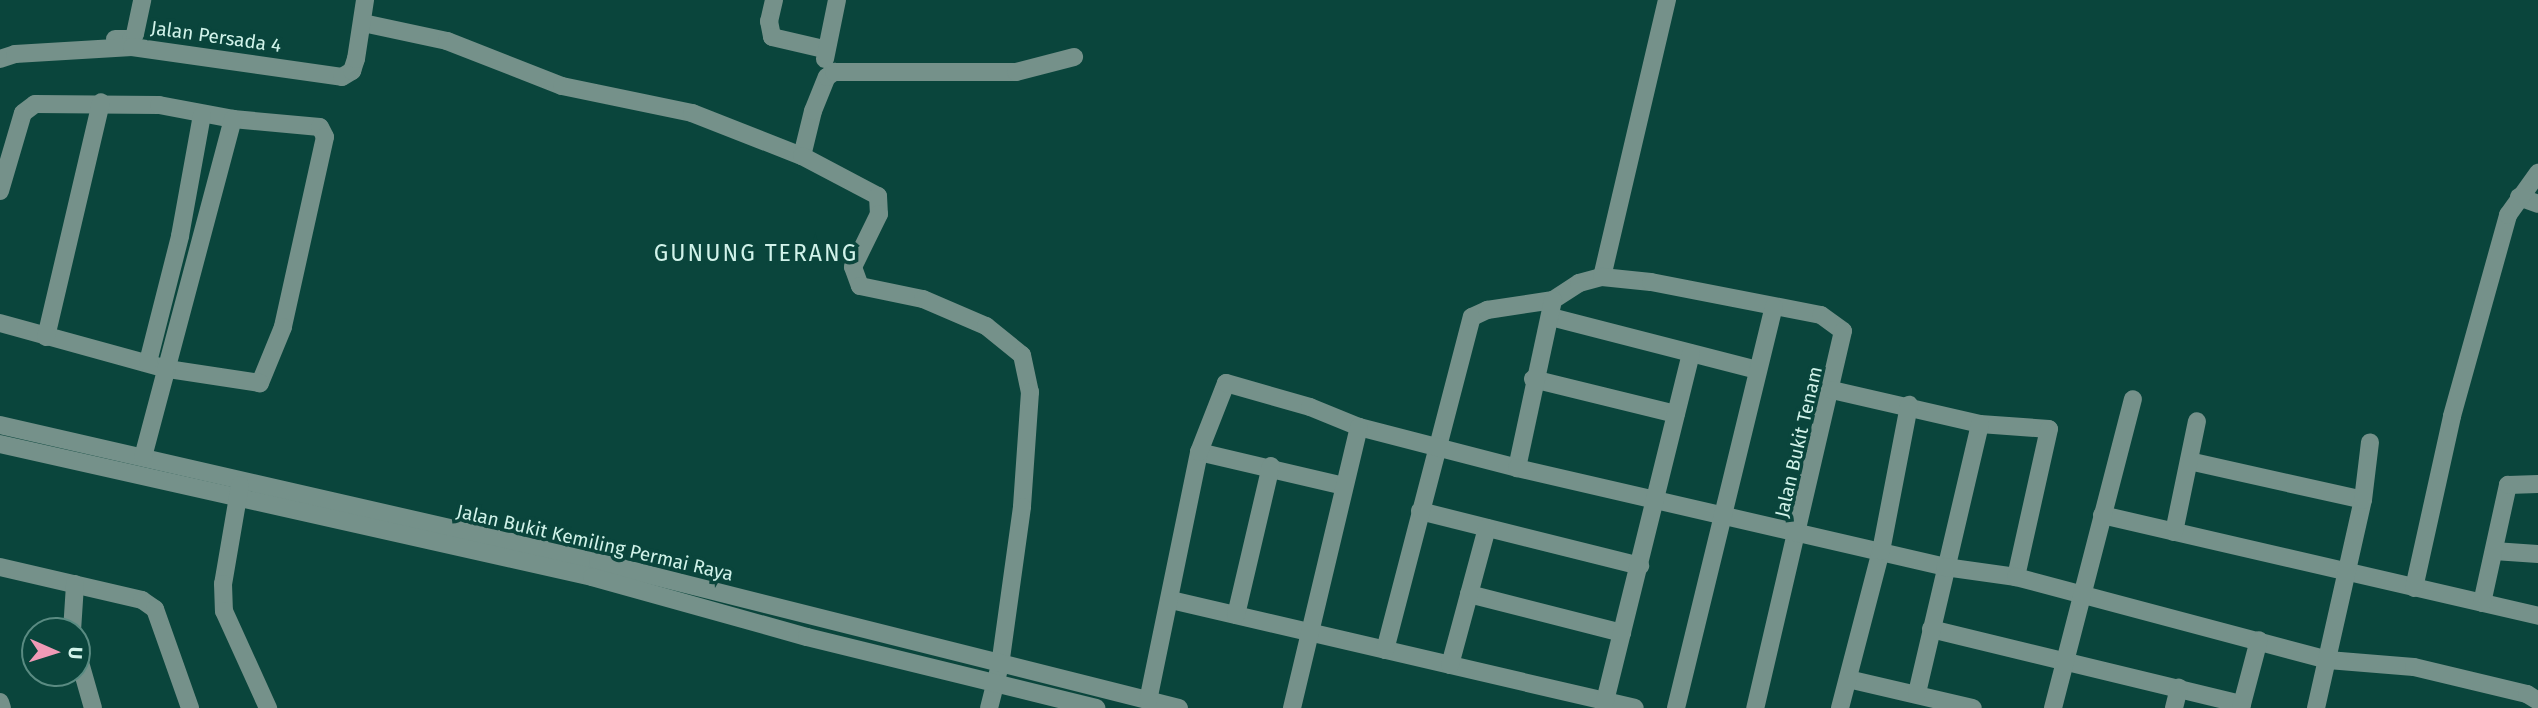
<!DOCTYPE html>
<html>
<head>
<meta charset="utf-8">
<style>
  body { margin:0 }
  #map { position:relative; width:2538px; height:708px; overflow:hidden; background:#0a453c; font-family:"Fira Sans",sans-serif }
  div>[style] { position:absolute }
  .minor>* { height:18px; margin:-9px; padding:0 9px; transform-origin:9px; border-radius:9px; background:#75918a }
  span { translate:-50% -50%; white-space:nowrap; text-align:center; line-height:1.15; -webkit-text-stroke:7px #0a453c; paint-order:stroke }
  .street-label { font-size:19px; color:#d1f3ea }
  .quarter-label { font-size:23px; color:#d1f3ea; letter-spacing:2px }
  .north { position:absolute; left:21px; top:617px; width:70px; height:70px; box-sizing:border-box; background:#0a453c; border:2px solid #5a8b82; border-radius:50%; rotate:93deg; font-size:19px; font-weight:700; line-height:28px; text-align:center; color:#d1f3ea }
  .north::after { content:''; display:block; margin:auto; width:24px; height:32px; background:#f09ab6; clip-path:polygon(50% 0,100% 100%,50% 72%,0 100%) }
</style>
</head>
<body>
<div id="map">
  <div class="minor">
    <i style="left:774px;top:0;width:22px;rotate:103deg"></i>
    <i style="left:769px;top:21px;width:16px;rotate:79deg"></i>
    <i style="left:772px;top:37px;width:53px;rotate:13deg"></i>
    <i style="left:363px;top:23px;width:86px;rotate:12.1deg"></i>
    <i style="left:447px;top:41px;width:123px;rotate:21.4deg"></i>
    <i style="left:562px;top:86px;width:133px;rotate:11.7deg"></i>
    <i style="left:692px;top:113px;width:118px;rotate:21.4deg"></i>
    <i style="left:802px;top:156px;width:46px;rotate:-76.3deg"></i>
    <i style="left:813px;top:111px;width:37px;rotate:-68deg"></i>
    <i style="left:827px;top:77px;width:9px;rotate:-36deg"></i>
    <i style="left:834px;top:72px;width:182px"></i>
    <i style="left:1016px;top:72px;width:60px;rotate:-14.5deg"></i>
    <i style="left:115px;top:39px;width:16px"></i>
    <i style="left:131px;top:39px;width:6px;rotate:-51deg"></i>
    <i style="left:135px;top:34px;width:35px;rotate:-78deg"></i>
    <i style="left:0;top:59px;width:16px;rotate:-18deg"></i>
    <i style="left:15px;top:54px;width:117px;rotate:-3.4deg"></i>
    <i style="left:132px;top:47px;width:212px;rotate:8.1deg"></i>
    <i style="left:342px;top:77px;width:12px;rotate:-31deg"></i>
    <i style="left:352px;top:71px;width:13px;rotate:-72deg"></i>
    <i style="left:356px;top:59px;width:60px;rotate:-81.3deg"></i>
    <i style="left:825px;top:59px;width:60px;rotate:-78.5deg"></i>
    <i style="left:802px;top:156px;width:86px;rotate:27.8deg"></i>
    <i style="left:878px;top:196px;width:18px;rotate:87deg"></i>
    <i style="left:879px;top:214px;width:59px;rotate:116.1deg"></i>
    <i style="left:853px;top:267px;width:20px;rotate:70deg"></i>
    <i style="left:860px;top:286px;width:64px;rotate:11.7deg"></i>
    <i style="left:923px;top:299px;width:69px;rotate:23.2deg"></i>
    <i style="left:986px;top:326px;width:46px;rotate:38.9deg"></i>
    <i style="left:1022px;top:355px;width:38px;rotate:78deg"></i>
    <i style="left:1030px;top:392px;width:115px;rotate:94deg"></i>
    <i style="left:1022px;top:507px;width:160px;rotate:97.9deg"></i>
    <i style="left:1000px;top:665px;width:44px;rotate:104.3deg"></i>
    <i style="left:0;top:191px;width:81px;rotate:-73.6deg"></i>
    <i style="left:23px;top:113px;width:15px;rotate:-37deg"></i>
    <i style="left:35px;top:104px;width:124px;rotate:0.5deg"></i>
    <i style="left:159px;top:105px;width:75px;rotate:10.7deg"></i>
    <i style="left:233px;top:119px;width:87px;rotate:5.3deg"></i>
    <i style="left:320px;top:127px;width:11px;rotate:63deg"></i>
    <i style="left:325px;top:137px;width:195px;rotate:102.5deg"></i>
    <i style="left:283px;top:327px;width:61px;rotate:112.3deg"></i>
    <i style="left:260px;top:383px;width:94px;rotate:-171.4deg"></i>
    <i style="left:167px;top:369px;width:173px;rotate:-164.6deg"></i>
    <i style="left:2519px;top:197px;width:20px;rotate:20deg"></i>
    <i style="left:1602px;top:277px;width:285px;rotate:-76.8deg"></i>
    <i style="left:1553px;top:300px;width:31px;rotate:-33deg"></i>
    <i style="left:1579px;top:283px;width:24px;rotate:-15deg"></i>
    <i style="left:1602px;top:277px;width:49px;rotate:5.8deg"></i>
    <i style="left:1651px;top:282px;width:173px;rotate:11deg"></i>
    <i style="left:1821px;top:315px;width:27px;rotate:36deg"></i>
    <i style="left:1843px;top:331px;width:387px;rotate:103.1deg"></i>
    <i style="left:1551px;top:317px;width:213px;rotate:14.4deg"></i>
    <i style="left:46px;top:337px;width:241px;rotate:-76.8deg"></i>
    <i style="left:148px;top:362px;width:130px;rotate:-75.7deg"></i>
    <i style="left:180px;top:236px;width:123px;rotate:-79.7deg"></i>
    <i style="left:1533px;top:379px;width:147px;rotate:13.8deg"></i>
    <i style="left:1832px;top:390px;width:152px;rotate:12.9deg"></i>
    <i style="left:1980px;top:424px;width:69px;rotate:4.1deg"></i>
    <i style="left:2049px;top:429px;width:152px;rotate:102.6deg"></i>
    <i style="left:0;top:425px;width:613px;rotate:12.9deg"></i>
    <i style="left:598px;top:562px;width:599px;rotate:14.11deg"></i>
    <i style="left:0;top:444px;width:607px;rotate:12.66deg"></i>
    <i style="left:592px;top:577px;width:223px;rotate:15.6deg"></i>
    <i style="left:807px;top:637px;width:298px;rotate:13.8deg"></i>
    <i style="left:1199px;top:452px;width:149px;rotate:13.2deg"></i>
    <i style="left:143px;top:457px;width:350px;rotate:-75.1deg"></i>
    <i style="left:2189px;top:461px;width:178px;rotate:12.6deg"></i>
    <i style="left:240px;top:485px;width:100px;rotate:99.7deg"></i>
    <i style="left:223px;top:584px;width:27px;rotate:88deg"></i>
    <i style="left:224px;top:611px;width:107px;rotate:65.6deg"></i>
    <i style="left:1420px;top:511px;width:227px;rotate:14deg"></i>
    <i style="left:2102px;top:515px;width:448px;rotate:13deg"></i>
    <i style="left:2174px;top:532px;width:113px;rotate:-78.3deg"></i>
    <i style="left:2494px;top:551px;width:44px;rotate:3.9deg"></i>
    <i style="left:0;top:567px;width:146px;rotate:13.1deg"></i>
    <i style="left:142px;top:600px;width:16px;rotate:35deg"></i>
    <i style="left:155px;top:609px;width:105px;rotate:70.5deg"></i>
    <i style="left:2414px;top:588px;width:176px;rotate:-77.5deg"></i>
    <i style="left:2452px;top:416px;width:209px;rotate:-74.4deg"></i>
    <i style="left:2508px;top:215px;width:52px;rotate:-54.5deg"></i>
    <i style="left:1469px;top:594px;width:158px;rotate:14.3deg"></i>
    <i style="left:1171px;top:600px;width:476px;rotate:13.1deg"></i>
    <i style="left:2482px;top:603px;width:121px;rotate:-77.6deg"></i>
    <i style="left:2508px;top:485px;width:30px;rotate:-2deg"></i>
    <i style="left:1236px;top:615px;width:153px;rotate:-76.8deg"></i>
    <i style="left:1931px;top:629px;width:320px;rotate:13.6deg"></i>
    <i style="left:72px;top:631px;width:47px;rotate:-86.3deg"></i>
    <i style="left:1385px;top:650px;width:344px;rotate:-75.4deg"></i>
    <i style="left:1472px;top:317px;width:17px;rotate:-25deg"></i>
    <i style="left:1487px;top:310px;width:67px;rotate:-8.6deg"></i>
    <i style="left:1553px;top:300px;width:172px;rotate:102.1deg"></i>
    <i style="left:77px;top:652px;width:58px;rotate:74.1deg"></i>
    <i style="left:1450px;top:665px;width:142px;rotate:-74.9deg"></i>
    <i style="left:1848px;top:679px;width:128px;rotate:13.1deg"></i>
    <i style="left:1917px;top:693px;width:276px;rotate:-76.8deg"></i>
    <i style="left:1148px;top:701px;width:254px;rotate:-78.4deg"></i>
    <i style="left:1199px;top:452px;width:74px;rotate:-68.6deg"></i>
    <i style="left:1226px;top:383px;width:87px;rotate:15.9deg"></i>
    <i style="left:1310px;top:407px;width:53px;rotate:22.2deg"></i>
    <i style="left:1359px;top:427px;width:163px;rotate:14.5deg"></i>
    <i style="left:1517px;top:468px;width:439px;rotate:13deg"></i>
    <i style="left:1945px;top:567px;width:72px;rotate:8deg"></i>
    <i style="left:2016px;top:577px;width:323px;rotate:14.9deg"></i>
    <i style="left:2328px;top:660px;width:86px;rotate:4.7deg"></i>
    <i style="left:2414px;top:667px;width:116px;rotate:13.4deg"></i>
    <i style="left:2527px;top:694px;width:13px;rotate:32deg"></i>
    <i style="left:1605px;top:701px;width:358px;rotate:-76.1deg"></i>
    <i style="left:0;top:702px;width:6px;rotate:72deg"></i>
    <i style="left:1292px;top:708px;width:289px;rotate:-76.6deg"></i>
    <i style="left:1676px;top:708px;width:413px;rotate:-76.3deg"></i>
    <i style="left:1840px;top:708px;width:162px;rotate:-75.4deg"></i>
    <i style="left:1881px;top:551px;width:149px;rotate:-79.1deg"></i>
    <i style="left:2053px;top:708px;width:319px;rotate:-75.5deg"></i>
    <i style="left:2174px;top:708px;width:21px;rotate:-76deg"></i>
    <i style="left:2241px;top:708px;width:70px;rotate:-75.2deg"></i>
    <i style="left:2316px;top:708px;width:213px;rotate:-77.3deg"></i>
    <i style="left:2363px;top:500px;width:58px;rotate:-83.1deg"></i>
  </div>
  <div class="street-label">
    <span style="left:216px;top:37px;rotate:8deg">Jalan Persada 4</span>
    <span style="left:1799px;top:442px;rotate:-77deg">Jalan Bukit Tenam</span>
    <span style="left:595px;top:543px;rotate:13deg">Jalan Bukit Kemiling Permai Raya</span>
  </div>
  <div class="quarter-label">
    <span style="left:756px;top:253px">GUNUNG TERANG</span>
  </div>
  <div class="north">U</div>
</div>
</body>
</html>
